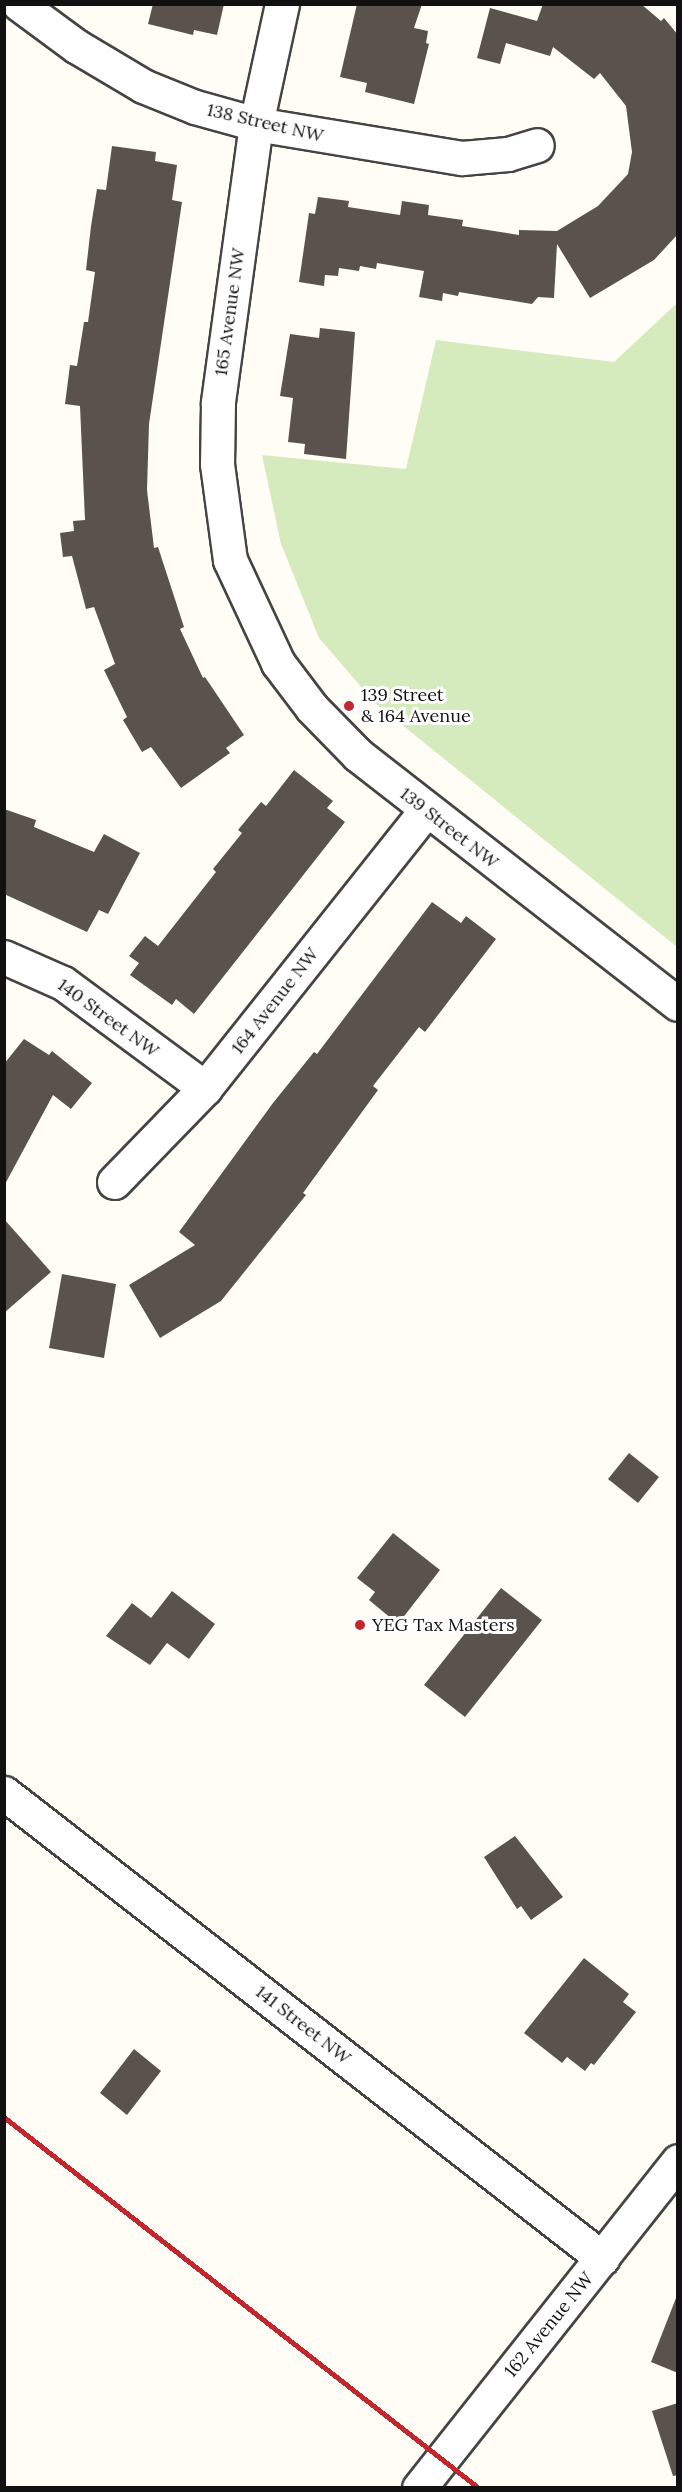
<!DOCTYPE html>
<html>
<head>
<meta charset="utf-8">
<style>
  body { margin:0 }
  #map { position:relative; width:682px; height:2492px; overflow:hidden; background:#fffdf5; font-family:Lora,serif }
  div>[style] { position:absolute }
  .green>* { inset:0; background:#d5ebbd }
  .building>* { inset:0; background:#5a524d }
  .roads { filter:drop-shadow(2px 0 #444) drop-shadow(-2px 0 #444) drop-shadow(0 2px #444) drop-shadow(0 -2px #444) }
  .minor>* { height:33px; margin:-16.5px; padding:0 16.5px; transform-origin:16.5px; border-radius:16.5px; background:#fff }
  .rail>* { height:4.5px; margin:-2.25px; padding:0 2.25px; transform-origin:2.25px; border-radius:2.25px; background:#c4262e }
  .dots>* { width:16px; height:16px; translate:-50% -50%; box-sizing:border-box; border:3px solid #fff; border-radius:50% }
  span { translate:-50% -50%; white-space:nowrap; text-align:center; line-height:1.15; -webkit-text-stroke:6px #fff; paint-order:stroke }
  .street-label { font-size:18px; color:#111 }
  .poi-label { font-size:18px; color:#111 }
  .left { translate:0 -50%; text-align:left }
  .frame { position:absolute; inset:0; border:6px solid #111; pointer-events:none }
</style>
</head>
<body>
<div id="map">
  <div class="green">
    <i style="clip-path:polygon(677px 303px,677px 947px,375px 703px,319px 638px,281px 544px,262px 455px,406px 469px,436px 340px,614px 362px)"></i>
  </div>
  <div class="building">
    <i style="clip-path:polygon(153px 4px,224px 4px,217px 35px,194px 30px,193px 35px,148px 24px)"></i>
    <i style="clip-path:polygon(357px 4px,422px 4px,414px 28px,428px 31px,426px 43px,429px 44px,414px 104px,365px 92px,367px 83px,340px 77px)"></i>
    <i style="clip-path:polygon(543px 4px,641px 4px,661px 21px,664px 18px,678px 35px,678px 234px,654px 260px,590px 298px,557px 244px,554px 298px,538px 297px,532px 304px,459px 292px,458px 296px,443px 293px,442px 301px,419px 297px,424px 271px,377px 263px,376px 269px,360px 266px,359px 271px,339px 268px,338px 276px,325px 275px,324px 286px,299px 282px,309px 213px,315px 214px,318px 197px,349px 201px,348px 207px,400px 215px,402px 201px,429px 205px,428px 215px,463px 220px,462px 226px,519px 235px,519px 230px,557px 231px,598px 206px,628px 174px,632px 152px,626px 106px,600px 73px,594px 79px,553px 47px,550px 56px,506px 43px,500px 64px,477px 58px,490px 8px,537px 21px)"></i>
    <i style="clip-path:polygon(112px 146px,156px 152px,155px 161px,177px 165px,172px 200px,182px 202px,149px 424px,147px 490px,154px 548px,158px 547px,184px 627px,180px 629px,203px 678px,205px 677px,244px 735px,226px 748px,230px 753px,181px 788px,151px 747px,142px 752px,123px 720px,127px 717px,104px 670px,115px 664px,94px 607px,86px 609px,72px 556px,63px 557px,60px 533px,74px 531px,73px 521px,85px 520px,80px 406px,65px 404px,70px 365px,77px 366px,84px 322px,88px 322px,95px 272px,86px 270px,91px 226px,97px 189px,106px 190px)"></i>
    <i style="clip-path:polygon(320px 328px,355px 332px,346px 459px,304px 454px,305px 444px,288px 442px,293px 398px,280px 396px,290px 334px,319px 338px)"></i>
    <i style="clip-path:polygon(294px 770px,333px 801px,327px 808px,345px 822px,194px 1014px,176px 999px,172px 1005px,130px 975px,139px 963px,129px 956px,145px 936px,158px 946px,216px 872px,213px 869px,242px 833px,238px 830px,261px 802px,266px 806px)"></i>
    <i style="clip-path:polygon(4px 809px,36px 820px,34px 827px,94px 852px,104px 834px,140px 853px,108px 914px,99px 910px,87px 932px,4px 894px)"></i>
    <i style="clip-path:polygon(432px 902px,461px 923px,466px 916px,496px 939px,425px 1032px,419px 1027px,373px 1086px,378px 1090px,303px 1193px,306px 1195px,221px 1301px,160px 1338px,129px 1285px,195px 1245px,179px 1232px,273px 1103px,314px 1052px,317px 1054px)"></i>
    <i style="clip-path:polygon(24px 1039px,49px 1055px,52px 1051px,92px 1083px,71px 1109px,53px 1095px,4px 1186px,4px 1064px)"></i>
    <i style="clip-path:polygon(4px 1219px,51px 1272px,4px 1313px)"></i>
    <i style="clip-path:polygon(62px 1274px,116px 1284px,104px 1358px,49px 1348px)"></i>
    <i style="clip-path:polygon(629px 1453px,659px 1477px,638px 1503px,608px 1479px)"></i>
    <i style="clip-path:polygon(393px 1533px,440px 1570px,398px 1624px,369px 1600px,375px 1592px,357px 1578px)"></i>
    <i style="clip-path:polygon(501px 1588px,542px 1620px,465px 1717px,424px 1685px)"></i>
    <i style="clip-path:polygon(172px 1591px,215px 1624px,189px 1659px,167px 1643px,150px 1665px,106px 1636px,132px 1603px,151px 1618px)"></i>
    <i style="clip-path:polygon(515px 1836px,563px 1897px,531px 1920px,521px 1906px,517px 1909px,484px 1857px)"></i>
    <i style="clip-path:polygon(584px 1958px,629px 1994px,623px 2002px,636px 2012px,594px 2065px,591px 2063px,585px 2071px,567px 2057px,562px 2063px,524px 2033px)"></i>
    <i style="clip-path:polygon(134px 2049px,161px 2071px,127px 2115px,100px 2093px)"></i>
    <i style="clip-path:polygon(676px 2298px,678px 2299px,678px 2373px,651px 2362px)"></i>
    <i style="clip-path:polygon(678px 2403px,678px 2475px,673px 2476px,652px 2411px)"></i>
  </div>
  <div class="roads">
    <div class="minor">
      <i style="left:19px;top:4px;width:71px;rotate:36.4deg"></i>
      <i style="left:76px;top:46px;width:78px;rotate:30.8deg"></i>
      <i style="left:143px;top:86px;width:56px;rotate:22deg"></i>
      <i style="left:195px;top:107px;width:63px;rotate:15.6deg"></i>
      <i style="left:256px;top:124px;width:209px;rotate:9.4deg"></i>
      <i style="left:462px;top:158px;width:46px;rotate:-5deg"></i>
      <i style="left:508px;top:154px;width:30px;rotate:-17deg"></i>
      <i style="left:282px;top:4px;width:123px;rotate:102.2deg"></i>
      <i style="left:256px;top:124px;width:282px;rotate:97.8deg"></i>
      <i style="left:218px;top:403px;width:61px;rotate:90.9deg"></i>
      <i style="left:217px;top:464px;width:97px;rotate:82.3deg"></i>
      <i style="left:230px;top:560px;width:114px;rotate:65deg"></i>
      <i style="left:278px;top:663px;width:56px;rotate:52.9deg"></i>
      <i style="left:312px;top:708px;width:66px;rotate:45.6deg"></i>
      <i style="left:358px;top:755px;width:405px;rotate:37.9deg"></i>
      <i style="left:4px;top:957px;width:64px;rotate:23.8deg"></i>
      <i style="left:63px;top:983px;width:177px;rotate:36.5deg"></i>
      <i style="left:114px;top:1182px;width:131px;rotate:-45.9deg"></i>
      <i style="left:205px;top:1088px;width:354px;rotate:-51.5deg"></i>
      <i style="left:4px;top:1793px;width:758px;rotate:37.87deg"></i>
      <i style="left:419px;top:2488px;width:417px;rotate:-51.6deg"></i>
    </div>
  </div>
  <div class="rail">
    <i style="left:4px;top:2117px;width:603px;rotate:37.99deg"></i>
  </div>
  <div class="dots">
    <i style="left:349px;top:706px;background:#c4262e"></i>
    <i style="left:360px;top:1625px;background:#c4262e"></i>
  </div>
  <div class="street-label">
    <span style="left:265px;top:123px;rotate:13deg">138 Street NW</span>
    <span style="left:230px;top:312px;rotate:-82deg">165 Avenue NW</span>
    <span style="left:449px;top:828px;rotate:38deg">139 Street NW</span>
    <span style="left:275px;top:1001px;rotate:-52deg">164 Avenue NW</span>
    <span style="left:108px;top:1018px;rotate:36deg">140 Street NW</span>
    <span style="left:303px;top:2025px;rotate:38deg">141 Street NW</span>
    <span style="left:549px;top:2325px;rotate:-51deg">162 Avenue NW</span>
  </div>
  <div class="poi-label">
    <span class="left" style="left:361px;top:706px">139 Street<br>&amp; 164 Avenue</span>
    <span class="left" style="left:372px;top:1625px">YEG Tax Masters</span>
  </div>
  <div class="frame"></div>
</div>
</body>
</html>
